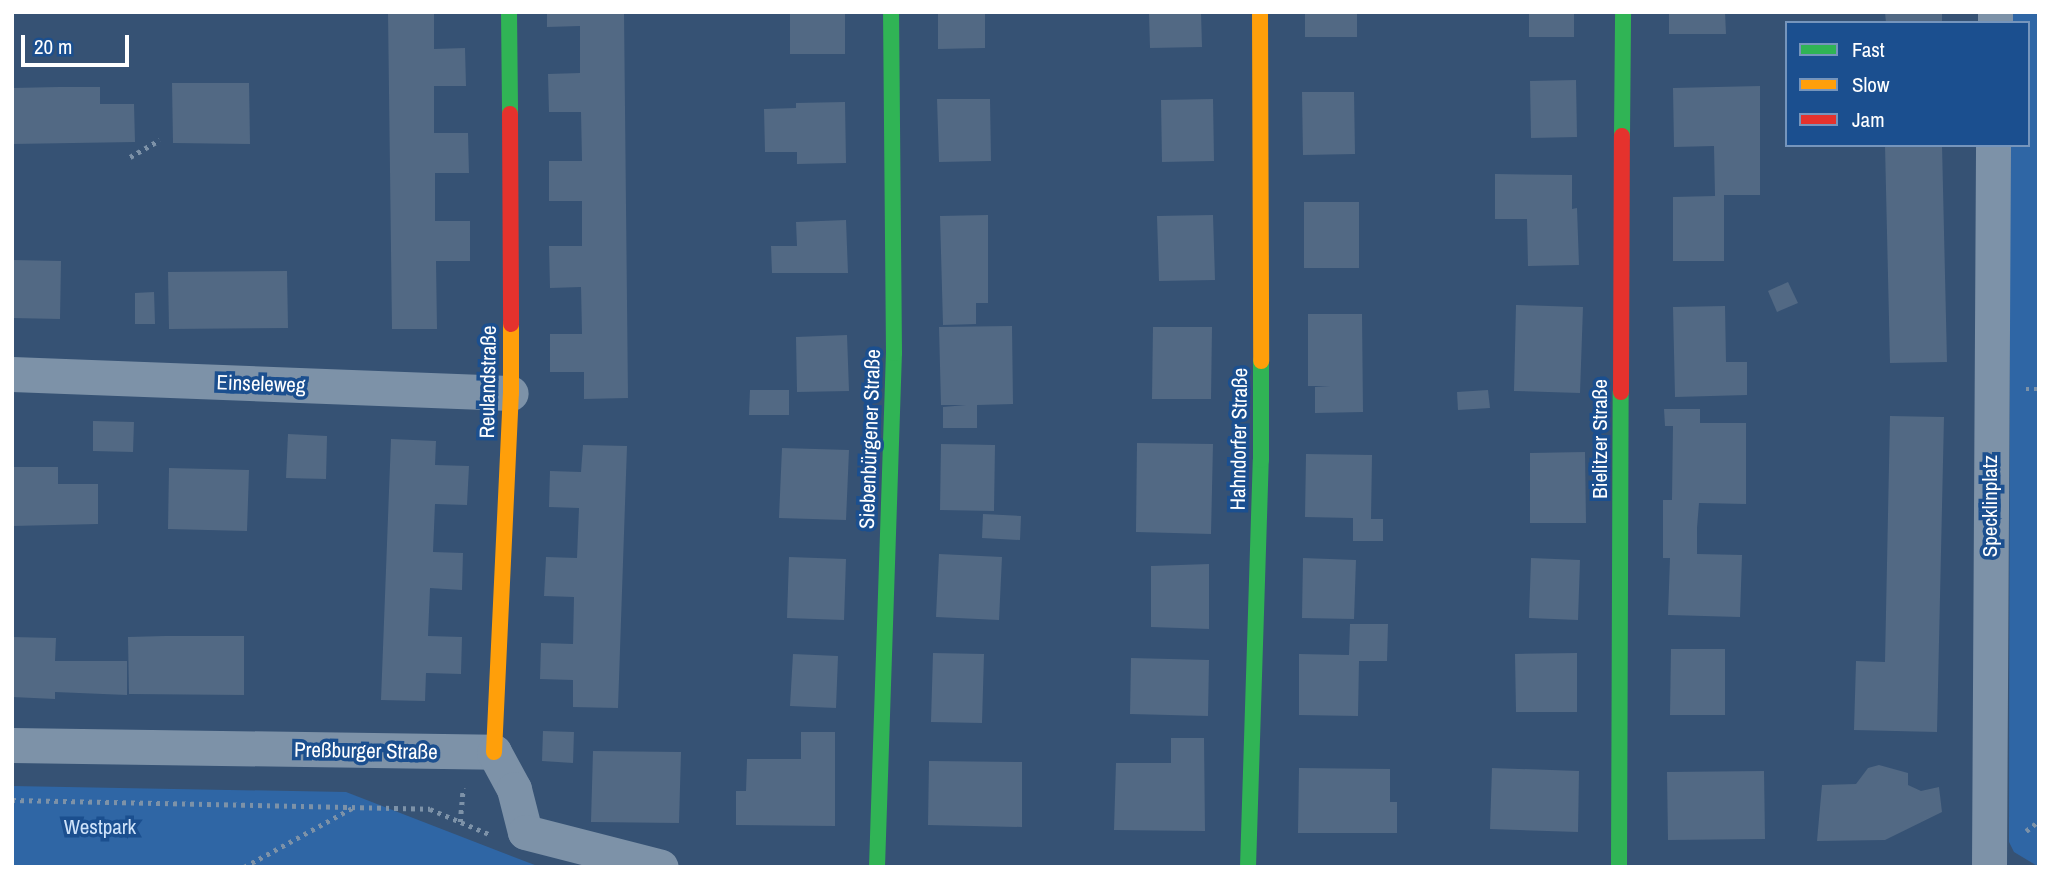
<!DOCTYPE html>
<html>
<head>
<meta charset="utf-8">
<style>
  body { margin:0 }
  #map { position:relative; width:2051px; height:879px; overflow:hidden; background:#365274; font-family:"Archivo Narrow",sans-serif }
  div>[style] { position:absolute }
  .green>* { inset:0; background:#2f66a5 }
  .building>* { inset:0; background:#526984 }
  .path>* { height:4.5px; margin-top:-2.25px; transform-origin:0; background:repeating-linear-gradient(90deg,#7d92a8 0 3.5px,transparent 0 8.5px) }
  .street>* { height:35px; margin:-17.5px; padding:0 17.5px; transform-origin:17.5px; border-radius:17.5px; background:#7d92a8 }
  .fast>* { height:16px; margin:-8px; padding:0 8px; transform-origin:8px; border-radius:8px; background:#30b455 }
  .slow>* { height:16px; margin:-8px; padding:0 8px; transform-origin:8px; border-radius:8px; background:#ff9f0a }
  .jam>* { height:16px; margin:-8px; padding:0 8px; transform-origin:8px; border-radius:8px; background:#e5322d }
  span { translate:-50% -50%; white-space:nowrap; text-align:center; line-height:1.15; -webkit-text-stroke:7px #1b4f8f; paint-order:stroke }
  .street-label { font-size:21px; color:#fff }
  .park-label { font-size:21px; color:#cfe3fa }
  .frame { position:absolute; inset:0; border:14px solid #fff; pointer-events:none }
  .legend { position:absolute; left:1785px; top:21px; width:245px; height:126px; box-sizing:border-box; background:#1b4f8f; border:2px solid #7695bc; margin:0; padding:9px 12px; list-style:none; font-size:21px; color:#fff }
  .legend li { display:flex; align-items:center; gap:14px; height:35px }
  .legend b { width:35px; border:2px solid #7695bc }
  .scale { position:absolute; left:21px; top:35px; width:108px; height:32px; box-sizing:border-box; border:4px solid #fff; border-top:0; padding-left:9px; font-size:21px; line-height:24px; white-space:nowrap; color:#fff; -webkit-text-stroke:5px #1b4f8f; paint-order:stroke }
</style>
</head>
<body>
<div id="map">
  <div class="green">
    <i style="clip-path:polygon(2011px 12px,2039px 12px,2039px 867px,2014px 852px,2009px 842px,2010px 145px,2028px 145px,2028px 23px,2011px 23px)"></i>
    <i style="clip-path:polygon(12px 786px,346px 792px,540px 867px,12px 867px)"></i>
  </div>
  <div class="building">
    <i style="clip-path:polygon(388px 12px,434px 12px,434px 49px,465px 48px,466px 86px,434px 86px,434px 133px,468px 133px,469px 173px,435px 173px,435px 221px,470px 221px,470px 261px,436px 261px,437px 329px,392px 329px)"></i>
    <i style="clip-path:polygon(547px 12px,624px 12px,628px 398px,584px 399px,584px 372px,550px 372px,550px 334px,582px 334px,581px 287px,550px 288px,549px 246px,582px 246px,582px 201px,549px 201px,549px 161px,582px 161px,581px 112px,549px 112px,548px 74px,580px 73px,580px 26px,547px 27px)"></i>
    <i style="clip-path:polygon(790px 12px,845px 12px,845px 54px,790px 54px)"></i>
    <i style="clip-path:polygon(938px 12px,985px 12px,985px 48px,938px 49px)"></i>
    <i style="clip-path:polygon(1149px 12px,1201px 12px,1202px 47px,1150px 48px)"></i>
    <i style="clip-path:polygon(1305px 12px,1357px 12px,1357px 37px,1305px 37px)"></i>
    <i style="clip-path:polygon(1529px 12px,1574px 12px,1574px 37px,1529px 37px)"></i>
    <i style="clip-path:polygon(1669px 12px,1725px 12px,1726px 34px,1669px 34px)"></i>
    <i style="clip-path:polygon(1885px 12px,1942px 12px,1942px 23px,1886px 23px)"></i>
    <i style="clip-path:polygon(1576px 80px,1577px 137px,1531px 138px,1530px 81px)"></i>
    <i style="clip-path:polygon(172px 83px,249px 83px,250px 144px,173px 143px)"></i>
    <i style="clip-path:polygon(1760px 86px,1760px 195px,1724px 195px,1724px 261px,1673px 261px,1673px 197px,1715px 196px,1714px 146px,1674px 147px,1673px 88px)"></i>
    <i style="clip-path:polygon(59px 87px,100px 87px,100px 104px,134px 104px,135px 142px,12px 144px,12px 88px)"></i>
    <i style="clip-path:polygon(1302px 92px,1354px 92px,1355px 154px,1303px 155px)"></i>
    <i style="clip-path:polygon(937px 99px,990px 99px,991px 161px,939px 162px)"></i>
    <i style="clip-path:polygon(1213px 99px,1214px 161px,1162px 162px,1161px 100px)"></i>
    <i style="clip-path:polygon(845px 102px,846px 163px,797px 164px,797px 152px,765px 152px,764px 109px,796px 108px,796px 103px)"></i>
    <i style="clip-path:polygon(1885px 145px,1942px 145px,1947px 362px,1890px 363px)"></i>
    <i style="clip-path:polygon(1495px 174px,1572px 175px,1572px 209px,1577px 208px,1579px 265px,1528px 266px,1527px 219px,1495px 219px)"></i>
    <i style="clip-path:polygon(1304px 202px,1359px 202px,1359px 268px,1304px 268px)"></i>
    <i style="clip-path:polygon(988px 215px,988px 303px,976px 303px,976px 324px,943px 325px,940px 216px)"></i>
    <i style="clip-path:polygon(1213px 215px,1215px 280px,1159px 281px,1157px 216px)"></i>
    <i style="clip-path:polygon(846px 220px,848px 273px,772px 273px,771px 246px,797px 246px,796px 222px)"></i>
    <i style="clip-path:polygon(12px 260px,61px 261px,60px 319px,12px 318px)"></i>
    <i style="clip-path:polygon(287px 271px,288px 328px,169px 329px,168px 272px)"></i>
    <i style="clip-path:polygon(1788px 282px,1798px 303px,1777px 312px,1768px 291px)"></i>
    <i style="clip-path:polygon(154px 292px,155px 324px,135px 324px,135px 293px)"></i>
    <i style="clip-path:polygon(1516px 305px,1583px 307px,1580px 393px,1514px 391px)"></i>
    <i style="clip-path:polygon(1725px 306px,1726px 362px,1747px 362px,1747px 395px,1675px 397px,1673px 307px)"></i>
    <i style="clip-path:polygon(1308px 314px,1362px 314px,1363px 412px,1315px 413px,1315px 387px,1330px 386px,1308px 386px)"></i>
    <i style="clip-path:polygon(1012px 326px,1013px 404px,977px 405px,977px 428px,943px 428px,943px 407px,966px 405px,941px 405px,939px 327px)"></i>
    <i style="clip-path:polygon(1153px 327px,1212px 327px,1211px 399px,1152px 399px)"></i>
    <i style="clip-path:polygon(847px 335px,849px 391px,797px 392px,796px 337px)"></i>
    <i style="clip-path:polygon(750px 390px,789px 390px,789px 415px,749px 415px)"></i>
    <i style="clip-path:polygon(1488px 390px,1490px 408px,1458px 410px,1457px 392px)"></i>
    <i style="clip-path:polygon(1664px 409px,1700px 409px,1700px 423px,1746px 423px,1746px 504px,1699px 503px,1697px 528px,1697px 554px,1742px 555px,1740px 617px,1668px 615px,1670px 558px,1663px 558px,1663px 500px,1672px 500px,1673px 426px,1665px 426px)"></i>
    <i style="clip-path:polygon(1890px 416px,1944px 417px,1937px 732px,1854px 730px,1856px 661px,1885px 662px)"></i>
    <i style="clip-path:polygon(93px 421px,134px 422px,133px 452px,93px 451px)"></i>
    <i style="clip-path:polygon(288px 434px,327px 436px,326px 479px,286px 478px)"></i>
    <i style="clip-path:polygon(391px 439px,436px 441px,435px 465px,469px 466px,467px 505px,435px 504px,433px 552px,463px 553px,462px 590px,430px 588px,428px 636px,462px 637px,461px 674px,426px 673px,425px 701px,381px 700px)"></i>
    <i style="clip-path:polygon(1137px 443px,1213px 444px,1211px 534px,1136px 532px)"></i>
    <i style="clip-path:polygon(941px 444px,995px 445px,994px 511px,940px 510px)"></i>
    <i style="clip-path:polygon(583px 445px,627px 446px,618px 708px,573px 707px,573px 680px,540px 679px,541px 643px,573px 644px,574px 597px,544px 596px,546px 557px,577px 558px,579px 508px,549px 507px,550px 471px,581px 472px)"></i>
    <i style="clip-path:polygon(782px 448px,849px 450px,846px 520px,779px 518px)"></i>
    <i style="clip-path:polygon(1585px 452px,1586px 523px,1530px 523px,1530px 453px)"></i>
    <i style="clip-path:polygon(1306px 454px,1372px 455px,1371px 519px,1383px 519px,1383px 541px,1353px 541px,1353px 518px,1305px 517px)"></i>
    <i style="clip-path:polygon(12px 467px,58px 467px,58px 484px,98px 484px,98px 524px,12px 526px)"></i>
    <i style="clip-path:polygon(169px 468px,249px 470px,247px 531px,168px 529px)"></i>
    <i style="clip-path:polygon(983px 514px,1021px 516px,1020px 540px,982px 538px)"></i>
    <i style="clip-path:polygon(939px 554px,1002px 557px,999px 620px,936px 617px)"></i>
    <i style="clip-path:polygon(789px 557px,846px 559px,844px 620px,787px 618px)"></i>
    <i style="clip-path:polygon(1303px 558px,1356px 560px,1354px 619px,1302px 618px)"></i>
    <i style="clip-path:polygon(1531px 558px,1580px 560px,1578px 620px,1529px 618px)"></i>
    <i style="clip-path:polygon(1209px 564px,1209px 629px,1151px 627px,1151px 566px)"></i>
    <i style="clip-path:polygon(1350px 624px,1388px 624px,1387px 661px,1359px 661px,1358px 716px,1299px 715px,1299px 654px,1349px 655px)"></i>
    <i style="clip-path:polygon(165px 636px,244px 636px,244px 695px,129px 694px,128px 637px)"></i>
    <i style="clip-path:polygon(12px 637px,56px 638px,55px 661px,127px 661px,127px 695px,55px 692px,55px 699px,12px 697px)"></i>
    <i style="clip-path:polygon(1671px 649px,1725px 649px,1725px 715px,1670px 715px)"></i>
    <i style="clip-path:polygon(933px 653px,984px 654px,982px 723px,931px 722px)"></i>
    <i style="clip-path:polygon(1577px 653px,1577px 712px,1516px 712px,1515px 654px)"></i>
    <i style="clip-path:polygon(793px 654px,838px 656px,836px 708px,790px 706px)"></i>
    <i style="clip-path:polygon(1131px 658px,1209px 660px,1208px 716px,1130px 714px)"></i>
    <i style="clip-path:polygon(543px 731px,574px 732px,573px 763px,542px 761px)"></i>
    <i style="clip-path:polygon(801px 732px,835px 732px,835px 826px,736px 825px,736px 791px,746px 791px,747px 759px,801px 759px)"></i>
    <i style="clip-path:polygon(1171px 738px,1204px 738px,1205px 831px,1114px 830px,1116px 763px,1171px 763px)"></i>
    <i style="clip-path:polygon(593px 751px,681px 752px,679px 823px,591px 822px)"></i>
    <i style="clip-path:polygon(929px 761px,1022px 762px,1022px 827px,928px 825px)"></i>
    <i style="clip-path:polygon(1879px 765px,1908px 773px,1908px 785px,1921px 791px,1939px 787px,1942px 812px,1885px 840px,1817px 841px,1822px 785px,1856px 784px,1868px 768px)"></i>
    <i style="clip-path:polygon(1299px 768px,1390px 769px,1390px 802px,1397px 802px,1397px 833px,1298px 833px)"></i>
    <i style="clip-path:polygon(1492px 768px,1579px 771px,1578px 832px,1490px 829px)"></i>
    <i style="clip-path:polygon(1764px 771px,1765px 839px,1668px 840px,1667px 772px)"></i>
  </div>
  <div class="path">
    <i style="left:130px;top:157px;width:34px;rotate:-30deg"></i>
    <i style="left:2026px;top:389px;width:13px"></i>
    <i style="left:12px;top:800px;width:418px;rotate:1.2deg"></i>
    <i style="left:430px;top:809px;width:64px;rotate:23deg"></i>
    <i style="left:460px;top:822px;width:34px;rotate:-85deg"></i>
    <i style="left:2026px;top:831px;width:16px;rotate:-38deg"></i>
    <i style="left:244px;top:867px;width:125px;rotate:-28.6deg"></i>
  </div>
  <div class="street">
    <i style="left:1995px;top:23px;width:11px;rotate:-90deg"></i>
    <i style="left:12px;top:374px;width:499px;rotate:2.2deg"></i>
    <i style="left:12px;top:745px;width:482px;rotate:0.8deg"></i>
    <i style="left:494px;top:752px;width:42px;rotate:61.6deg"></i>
    <i style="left:514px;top:789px;width:44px;rotate:75.7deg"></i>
    <i style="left:525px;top:832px;width:140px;rotate:14.4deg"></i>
    <i style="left:1989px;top:867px;width:722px;rotate:-89.68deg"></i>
  </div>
  <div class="fast">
    <i style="left:509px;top:12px;width:102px;rotate:89.4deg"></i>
    <i style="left:1622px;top:136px;width:124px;rotate:-89.5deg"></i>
    <i style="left:877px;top:867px;width:514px;rotate:-88.11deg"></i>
    <i style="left:894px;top:353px;width:341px;rotate:-90.5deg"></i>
    <i style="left:1248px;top:867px;width:407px;rotate:-88.2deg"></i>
    <i style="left:1261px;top:460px;width:99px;rotate:-90deg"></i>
    <i style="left:1619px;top:867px;width:475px;rotate:-89.8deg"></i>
  </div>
  <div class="slow">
    <i style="left:1260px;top:12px;width:349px;rotate:89.8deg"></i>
    <i style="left:494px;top:752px;width:359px;rotate:-87.3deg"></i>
    <i style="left:511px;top:393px;width:69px;rotate:-90deg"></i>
  </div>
  <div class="jam">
    <i style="left:510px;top:114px;width:210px;rotate:89.7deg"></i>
    <i style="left:1621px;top:392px;width:256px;rotate:-89.8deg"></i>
  </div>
  <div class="street-label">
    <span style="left:488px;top:382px;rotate:-89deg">Reulandstraße</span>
    <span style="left:261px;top:384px;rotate:2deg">Einseleweg</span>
    <span style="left:870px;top:439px;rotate:-88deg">Siebenbürgener Straße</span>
    <span style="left:1239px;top:439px;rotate:-89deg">Hahndorfer Straße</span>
    <span style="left:1600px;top:439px;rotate:-90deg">Bielitzer Straße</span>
    <span style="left:1990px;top:506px;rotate:-90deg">Specklinplatz</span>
    <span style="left:366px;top:751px;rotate:1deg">Preßburger Straße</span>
  </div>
  <div class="park-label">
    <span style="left:100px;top:827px">Westpark</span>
  </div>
  <div class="frame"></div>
  <ul class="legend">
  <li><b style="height:9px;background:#30b455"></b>Fast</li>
  <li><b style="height:9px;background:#ff9f0a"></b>Slow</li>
  <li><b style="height:9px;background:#e5322d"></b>Jam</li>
  </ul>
  <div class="scale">20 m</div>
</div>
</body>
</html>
